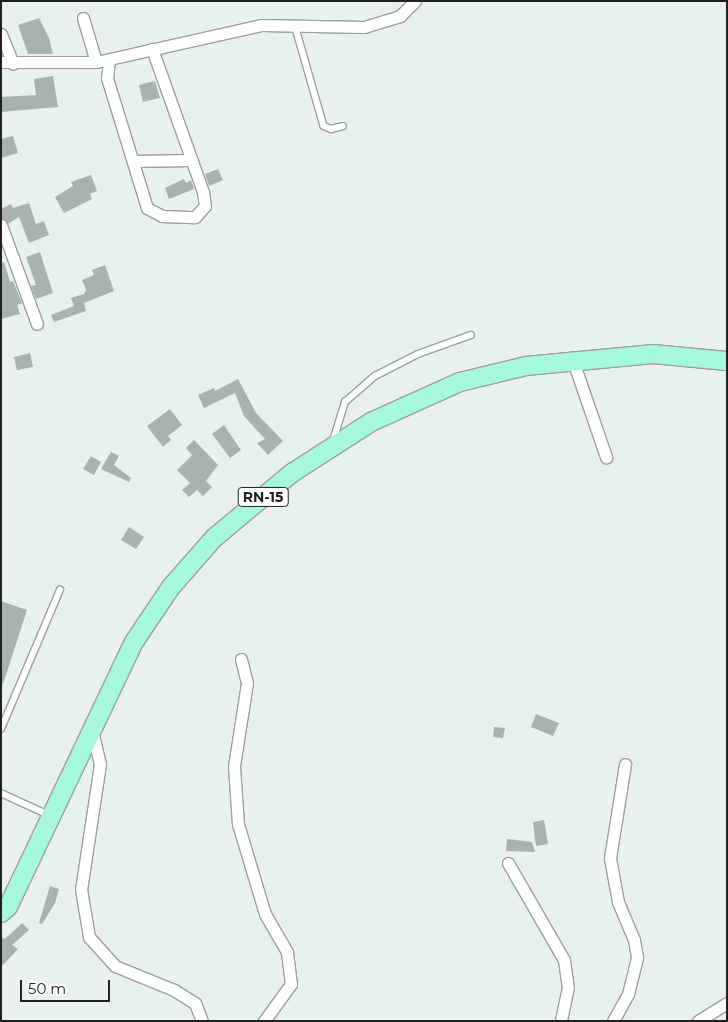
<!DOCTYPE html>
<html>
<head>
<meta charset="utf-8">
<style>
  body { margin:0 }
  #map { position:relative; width:728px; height:1022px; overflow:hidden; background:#e8f1ef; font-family:Montserrat,sans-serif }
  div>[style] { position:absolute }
  .building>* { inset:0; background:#a7b3ae }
  .roads { filter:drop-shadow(1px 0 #9e9e9e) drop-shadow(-1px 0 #9e9e9e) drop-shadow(0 1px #9e9e9e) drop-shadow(0 -1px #9e9e9e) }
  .lane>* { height:5.5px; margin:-2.75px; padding:0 2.75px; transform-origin:2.75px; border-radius:2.75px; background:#fff }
  .street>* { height:11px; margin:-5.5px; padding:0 5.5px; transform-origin:5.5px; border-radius:5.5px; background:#fff }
  .primary>* { height:18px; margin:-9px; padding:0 9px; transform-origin:9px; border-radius:9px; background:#a6f8dc }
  span { translate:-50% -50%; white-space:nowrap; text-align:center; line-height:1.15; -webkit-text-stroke:4.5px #fff; paint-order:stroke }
  .shield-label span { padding:1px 4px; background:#fff; border:1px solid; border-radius:4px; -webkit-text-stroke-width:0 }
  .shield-label { font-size:14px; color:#212121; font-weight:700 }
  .frame { position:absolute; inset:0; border:2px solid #212121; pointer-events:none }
  .scale { position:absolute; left:20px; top:980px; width:90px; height:22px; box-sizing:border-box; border:2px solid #212121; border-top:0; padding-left:6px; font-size:15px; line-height:18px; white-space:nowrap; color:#212121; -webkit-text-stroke:4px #fff; paint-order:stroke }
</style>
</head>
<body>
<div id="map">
  <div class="building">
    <i style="clip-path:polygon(39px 18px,49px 38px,53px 54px,28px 54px,18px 25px)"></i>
    <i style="clip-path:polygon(53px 76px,58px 107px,1px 112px,1px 97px,36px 95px,34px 79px)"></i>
    <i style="clip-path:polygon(155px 81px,160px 98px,143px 102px,139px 85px)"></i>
    <i style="clip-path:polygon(13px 136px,18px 153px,1px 158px,1px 139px)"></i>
    <i style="clip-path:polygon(218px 169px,223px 180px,209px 186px,205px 174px)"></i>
    <i style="clip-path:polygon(91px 175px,97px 191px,90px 194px,92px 199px,64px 213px,55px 197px,73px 186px,71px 182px)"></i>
    <i style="clip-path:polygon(184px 179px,186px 183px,191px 180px,194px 189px,169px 199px,165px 188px)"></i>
    <i style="clip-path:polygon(29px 203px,36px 224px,44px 221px,49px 235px,29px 243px,19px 217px,8px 224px,1px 218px,1px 209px,11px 204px,13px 208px)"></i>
    <i style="clip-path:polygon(40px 252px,53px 293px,36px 299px,31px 286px,36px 285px,26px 257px)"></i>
    <i style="clip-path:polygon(4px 262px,10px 282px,13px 281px,22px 303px,17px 305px,20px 314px,1px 319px,1px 263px)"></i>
    <i style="clip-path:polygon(105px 265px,114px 291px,84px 303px,86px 311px,54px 322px,51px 315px,74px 306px,71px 298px,84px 294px,86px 290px,82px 280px,94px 275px,92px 270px)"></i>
    <i style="clip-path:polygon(30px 353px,33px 367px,17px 370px,14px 357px)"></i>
    <i style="clip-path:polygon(238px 379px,256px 413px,283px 441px,268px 455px,257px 443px,265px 439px,244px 416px,235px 393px,204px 408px,198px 395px,214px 388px,215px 391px)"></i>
    <i style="clip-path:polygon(170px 409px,182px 425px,168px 436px,171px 440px,163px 447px,147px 426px)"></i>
    <i style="clip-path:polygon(224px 425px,241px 450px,230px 458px,212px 434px)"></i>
    <i style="clip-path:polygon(194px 440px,218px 465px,206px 481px,212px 487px,203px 496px,197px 490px,189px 497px,182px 490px,190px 483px,177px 470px,192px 455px,186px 448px)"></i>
    <i style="clip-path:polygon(111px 452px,119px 456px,114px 465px,131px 478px,129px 482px,101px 469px)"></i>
    <i style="clip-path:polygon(91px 456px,101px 462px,94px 475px,83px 469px)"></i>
    <i style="clip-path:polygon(129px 527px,144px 537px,136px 549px,121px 540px)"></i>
    <i style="clip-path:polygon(1px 601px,27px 610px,3px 684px,1px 684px)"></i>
    <i style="clip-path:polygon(536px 714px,559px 723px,553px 736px,531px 727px)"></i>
    <i style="clip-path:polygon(494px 727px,505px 728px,503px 738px,493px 737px)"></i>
    <i style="clip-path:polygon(544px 820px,548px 844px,536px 846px,533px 822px)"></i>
    <i style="clip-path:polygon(507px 839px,532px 842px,535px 852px,506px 851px)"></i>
    <i style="clip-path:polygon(50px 886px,59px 889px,55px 903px,42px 924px,39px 923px)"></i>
    <i style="clip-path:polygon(22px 923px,29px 930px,12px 945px,18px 949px,1px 967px,1px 937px,5px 939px)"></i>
  </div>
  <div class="roads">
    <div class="lane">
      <i style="left:295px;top:25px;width:105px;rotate:74deg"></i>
      <i style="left:324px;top:126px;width:8px;rotate:23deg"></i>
      <i style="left:331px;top:129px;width:12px;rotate:-14deg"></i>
      <i style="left:333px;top:441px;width:41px;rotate:-72.9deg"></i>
      <i style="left:345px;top:402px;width:40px;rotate:-41deg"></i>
      <i style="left:375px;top:376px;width:48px;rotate:-27.1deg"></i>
      <i style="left:418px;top:354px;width:56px;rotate:-19.7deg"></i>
      <i style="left:1px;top:729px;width:151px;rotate:-67deg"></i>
      <i style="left:1px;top:793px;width:53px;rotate:24.6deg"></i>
    </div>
    <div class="street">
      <i style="left:83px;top:18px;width:46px;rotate:73.5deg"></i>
      <i style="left:1px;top:34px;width:32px;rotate:68deg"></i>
      <i style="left:109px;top:60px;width:18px;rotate:96deg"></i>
      <i style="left:107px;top:78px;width:136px;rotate:72.9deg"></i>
      <i style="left:147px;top:208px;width:17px;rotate:28deg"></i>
      <i style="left:162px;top:216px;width:33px;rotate:2deg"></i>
      <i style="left:195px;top:217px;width:15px;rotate:-48deg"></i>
      <i style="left:205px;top:206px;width:14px;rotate:-98deg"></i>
      <i style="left:203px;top:192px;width:152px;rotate:-109.6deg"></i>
      <i style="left:1px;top:62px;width:95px"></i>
      <i style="left:96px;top:62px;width:170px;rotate:-12.6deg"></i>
      <i style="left:262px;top:25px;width:102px;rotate:1.1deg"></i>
      <i style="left:364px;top:27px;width:38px;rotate:-17deg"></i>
      <i style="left:400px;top:16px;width:21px;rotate:-45deg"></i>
      <i style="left:133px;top:161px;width:56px;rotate:-1deg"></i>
      <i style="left:1px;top:225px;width:105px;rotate:70deg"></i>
      <i style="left:573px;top:361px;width:102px;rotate:71deg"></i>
      <i style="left:241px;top:659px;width:25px;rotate:76deg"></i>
      <i style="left:247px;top:683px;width:84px;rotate:98.9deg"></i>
      <i style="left:234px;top:766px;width:58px;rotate:86.1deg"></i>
      <i style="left:238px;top:824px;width:94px;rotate:73.3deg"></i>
      <i style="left:265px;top:914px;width:44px;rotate:59.9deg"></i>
      <i style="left:287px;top:952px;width:32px;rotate:83deg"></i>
      <i style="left:291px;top:984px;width:46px;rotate:126.1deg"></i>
      <i style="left:92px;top:730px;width:35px;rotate:77deg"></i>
      <i style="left:100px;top:764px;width:126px;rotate:98.6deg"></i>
      <i style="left:81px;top:889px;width:49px;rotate:80.5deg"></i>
      <i style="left:89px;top:937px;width:39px;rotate:48deg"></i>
      <i style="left:115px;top:966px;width:64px;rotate:22.1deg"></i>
      <i style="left:174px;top:990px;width:25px;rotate:32deg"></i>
      <i style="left:195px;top:1003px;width:19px;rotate:69deg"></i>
      <i style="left:508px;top:863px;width:112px;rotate:60deg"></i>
      <i style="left:564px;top:960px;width:27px;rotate:82deg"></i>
      <i style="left:568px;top:987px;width:35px;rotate:102deg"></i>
      <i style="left:613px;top:1021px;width:31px;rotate:-61deg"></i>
      <i style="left:628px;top:994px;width:38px;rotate:-76deg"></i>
      <i style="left:637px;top:957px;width:17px;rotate:-100deg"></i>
      <i style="left:634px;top:940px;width:41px;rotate:-112.8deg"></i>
      <i style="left:618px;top:902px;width:45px;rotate:-100.3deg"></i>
      <i style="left:610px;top:858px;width:95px;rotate:-80.9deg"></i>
      <i style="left:698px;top:1021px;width:34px;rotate:-32deg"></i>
    </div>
    <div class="primary">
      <i style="left:1px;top:913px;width:9px;rotate:-41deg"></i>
      <i style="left:8px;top:907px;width:293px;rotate:-64.6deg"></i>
      <i style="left:134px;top:642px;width:66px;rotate:-56.1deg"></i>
      <i style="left:171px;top:587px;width:65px;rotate:-48.7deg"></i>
      <i style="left:214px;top:538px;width:102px;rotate:-39.8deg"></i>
      <i style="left:292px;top:473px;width:94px;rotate:-32.8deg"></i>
      <i style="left:371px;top:422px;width:98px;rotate:-24.2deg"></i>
      <i style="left:460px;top:382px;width:68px;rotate:-13.6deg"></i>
      <i style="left:526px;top:366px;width:128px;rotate:-5.4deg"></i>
      <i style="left:653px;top:354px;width:74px;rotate:5.4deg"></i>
    </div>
  </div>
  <div class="shield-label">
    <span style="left:263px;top:497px">RN-15</span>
  </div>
  <div class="frame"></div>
  <div class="scale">50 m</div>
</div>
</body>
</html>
